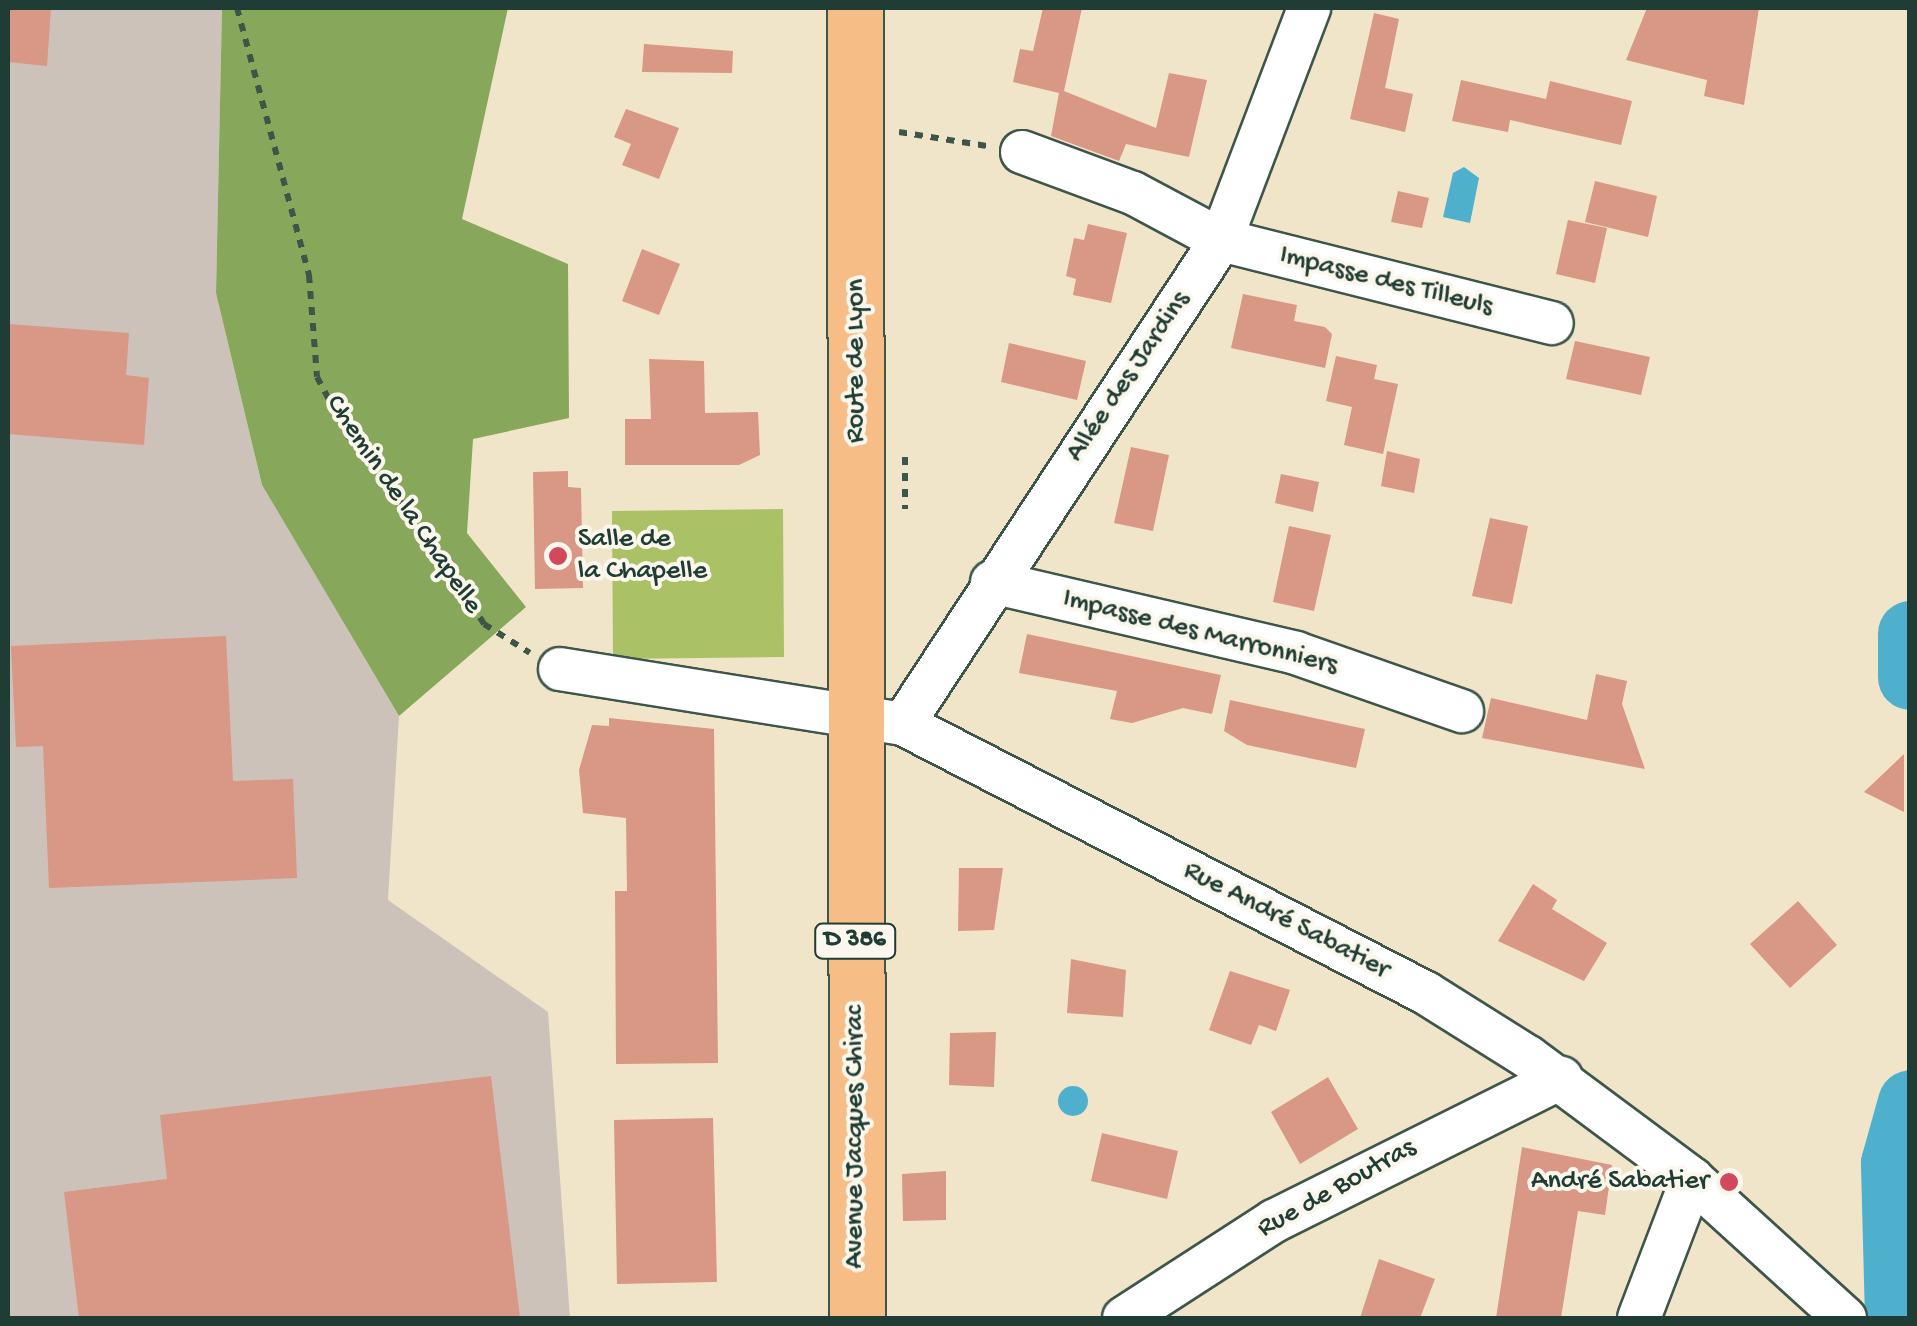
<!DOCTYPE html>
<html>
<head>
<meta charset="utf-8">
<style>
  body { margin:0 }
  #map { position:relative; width:1917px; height:1326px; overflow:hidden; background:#f0e5c9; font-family:"Gochi Hand",sans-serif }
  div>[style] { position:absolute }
  .industrial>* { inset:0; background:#ccc2b9 }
  .green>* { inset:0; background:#aac166 }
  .forest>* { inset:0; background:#87a75b }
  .water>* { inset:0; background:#4eb0cd }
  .round { border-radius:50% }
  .river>* { height:65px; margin:-32.5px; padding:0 32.5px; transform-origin:32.5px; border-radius:32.5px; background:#4eb0cd }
  .building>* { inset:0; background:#d99785 }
  .path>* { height:6px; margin-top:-3px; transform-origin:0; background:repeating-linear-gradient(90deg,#3e564a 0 8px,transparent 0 16px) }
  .roads { filter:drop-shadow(2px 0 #3e564a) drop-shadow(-2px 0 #3e564a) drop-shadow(0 2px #3e564a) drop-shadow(0 -2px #3e564a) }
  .minor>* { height:42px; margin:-21px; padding:0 21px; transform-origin:21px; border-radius:21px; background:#fff }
  .primary>* { height:55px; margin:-27.5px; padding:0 27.5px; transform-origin:27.5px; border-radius:27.5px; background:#f6be86 }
  .dots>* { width:28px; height:28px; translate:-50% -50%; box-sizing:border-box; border:5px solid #fbf7ec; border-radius:50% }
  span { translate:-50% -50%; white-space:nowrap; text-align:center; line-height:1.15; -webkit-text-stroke:8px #fbf7ec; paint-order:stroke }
  .shield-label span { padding:2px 8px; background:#fbf7ec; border:2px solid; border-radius:8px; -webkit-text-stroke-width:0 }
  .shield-label { font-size:25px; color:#1f3d34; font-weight:700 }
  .street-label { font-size:28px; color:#1f3d34 }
  .poi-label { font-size:28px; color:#1f3d34 }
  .left { translate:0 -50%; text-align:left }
  .right { translate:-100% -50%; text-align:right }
  .frame { position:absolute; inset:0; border:10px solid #1f3d34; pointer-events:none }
</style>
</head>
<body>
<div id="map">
  <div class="industrial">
    <i style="clip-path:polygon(8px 8px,222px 8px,216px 293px,262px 485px,399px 716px,388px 900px,548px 1012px,570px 1318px,8px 1318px)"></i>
  </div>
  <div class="green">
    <i style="clip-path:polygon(783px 509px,784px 657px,613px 659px,612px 511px)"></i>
  </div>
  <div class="forest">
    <i style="clip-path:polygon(222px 8px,508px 8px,462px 219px,568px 264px,569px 418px,473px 439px,467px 533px,526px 607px,399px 716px,262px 485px,216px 293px)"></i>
  </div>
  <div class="water">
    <i style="clip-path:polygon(1464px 167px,1479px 178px,1470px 223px,1443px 217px,1453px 173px)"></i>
    <i class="round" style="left:1058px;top:1086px;width:30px;height:30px"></i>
  </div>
  <div class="river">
    <i style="left:1910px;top:633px;width:44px;rotate:90deg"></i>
    <i style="left:1897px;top:1318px;width:155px;rotate:-91.5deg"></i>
    <i style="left:1893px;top:1163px;width:63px;rotate:-74.4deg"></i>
  </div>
  <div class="building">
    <i style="clip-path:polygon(8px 8px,51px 8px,47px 66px,8px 62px)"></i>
    <i style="clip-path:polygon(1043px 8px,1082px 8px,1064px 91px,1156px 128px,1169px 73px,1207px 80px,1189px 157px,1126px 144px,1119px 161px,1051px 136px,1059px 93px,1013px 82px,1020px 49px,1033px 51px)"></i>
    <i style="clip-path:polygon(1647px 8px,1759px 8px,1744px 105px,1704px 96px,1707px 80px,1626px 60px)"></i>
    <i style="clip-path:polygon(1374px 13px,1399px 19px,1385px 88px,1413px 94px,1405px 132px,1350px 119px)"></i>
    <i style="clip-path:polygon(644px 44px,733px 51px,732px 73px,642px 72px)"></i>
    <i style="clip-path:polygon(1461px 80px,1546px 99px,1550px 81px,1632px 101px,1621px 145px,1510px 120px,1508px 132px,1452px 121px)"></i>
    <i style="clip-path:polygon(626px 109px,679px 128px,659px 179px,622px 165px,631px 144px,614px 137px)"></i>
    <i style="clip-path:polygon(1595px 181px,1657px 196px,1648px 237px,1585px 222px)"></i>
    <i style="clip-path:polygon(1398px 191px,1429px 198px,1422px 228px,1391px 222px)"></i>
    <i style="clip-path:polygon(1568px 220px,1607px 228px,1595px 283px,1556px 274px)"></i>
    <i style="clip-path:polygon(1088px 224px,1127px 233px,1111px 303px,1073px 295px,1076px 279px,1066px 276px,1074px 238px,1084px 240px)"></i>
    <i style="clip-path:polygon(642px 249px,680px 264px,659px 315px,622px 301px)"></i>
    <i style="clip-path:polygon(1243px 294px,1297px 305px,1294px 321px,1325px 327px,1332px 334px,1325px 368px,1231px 348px)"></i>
    <i style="clip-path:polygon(8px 324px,129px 333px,126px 375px,149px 378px,144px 445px,8px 434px)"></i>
    <i style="clip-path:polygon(1575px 341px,1650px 357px,1641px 395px,1566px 379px)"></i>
    <i style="clip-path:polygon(1009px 343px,1086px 361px,1077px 400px,1001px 382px)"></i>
    <i style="clip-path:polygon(1336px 356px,1377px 365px,1374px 379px,1398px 384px,1383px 454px,1344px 445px,1352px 407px,1326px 401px)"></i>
    <i style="clip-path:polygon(649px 359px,704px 361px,705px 413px,758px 412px,760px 455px,739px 465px,625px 465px,625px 419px,651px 419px)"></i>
    <i style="clip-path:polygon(1131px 447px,1169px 455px,1153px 531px,1114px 523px)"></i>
    <i style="clip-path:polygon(1387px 451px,1420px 459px,1414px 493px,1381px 486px)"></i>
    <i style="clip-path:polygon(568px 471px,568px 487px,581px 488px,583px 588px,535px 589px,533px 472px)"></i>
    <i style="clip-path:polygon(1281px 474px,1319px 482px,1313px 512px,1275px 503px)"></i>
    <i style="clip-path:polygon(1490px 518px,1528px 526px,1512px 604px,1472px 596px)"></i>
    <i style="clip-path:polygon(1289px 526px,1331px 535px,1314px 611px,1273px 602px)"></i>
    <i style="clip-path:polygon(1027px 634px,1221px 675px,1212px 714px,1183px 708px,1132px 723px,1110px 719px,1117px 691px,1019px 673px)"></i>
    <i style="clip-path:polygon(226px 636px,233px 781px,293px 779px,297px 878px,49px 888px,43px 746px,16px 747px,11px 646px)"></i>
    <i style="clip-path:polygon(1596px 674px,1627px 681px,1622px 704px,1645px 769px,1482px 738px,1491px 698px,1587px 720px)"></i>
    <i style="clip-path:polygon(1230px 700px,1365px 729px,1356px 768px,1247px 745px,1224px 731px)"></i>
    <i style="clip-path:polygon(609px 718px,714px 729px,718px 1063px,616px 1064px,615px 891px,627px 891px,626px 818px,583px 813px,579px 770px,592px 725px,609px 726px)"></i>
    <i style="clip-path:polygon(1904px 754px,1904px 812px,1864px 792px)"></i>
    <i style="clip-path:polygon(959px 868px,1003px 868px,994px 930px,958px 931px)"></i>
    <i style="clip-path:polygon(1533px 884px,1557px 900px,1552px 909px,1607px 943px,1584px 981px,1498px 941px)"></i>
    <i style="clip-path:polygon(1798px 901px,1837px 945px,1790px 988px,1750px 944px)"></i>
    <i style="clip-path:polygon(1071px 959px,1126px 970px,1123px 1017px,1067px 1013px)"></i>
    <i style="clip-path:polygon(1230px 971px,1290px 990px,1276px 1031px,1259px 1025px,1251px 1045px,1209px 1030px)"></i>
    <i style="clip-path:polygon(996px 1032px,994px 1087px,949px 1085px,950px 1033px)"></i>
    <i style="clip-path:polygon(491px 1076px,520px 1318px,79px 1318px,64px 1192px,167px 1179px,160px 1115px)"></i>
    <i style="clip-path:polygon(1328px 1077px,1358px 1129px,1300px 1164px,1271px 1112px)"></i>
    <i style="clip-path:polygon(713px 1118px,717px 1282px,617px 1284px,614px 1120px)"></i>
    <i style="clip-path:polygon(1102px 1133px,1178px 1151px,1167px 1199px,1091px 1181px)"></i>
    <i style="clip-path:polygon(1522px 1147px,1612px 1165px,1605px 1215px,1578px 1211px,1561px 1318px,1496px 1318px)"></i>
    <i style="clip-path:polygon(946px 1171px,946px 1220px,903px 1221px,902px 1174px)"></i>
    <i style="clip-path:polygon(1379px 1259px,1435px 1279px,1420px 1318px,1360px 1318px)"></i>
  </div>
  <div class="path">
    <i style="left:237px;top:8px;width:277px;rotate:74.9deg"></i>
    <i style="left:309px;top:275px;width:102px;rotate:85.5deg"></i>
    <i style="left:317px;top:377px;width:70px;rotate:62deg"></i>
    <i style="left:350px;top:439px;width:125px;rotate:50.8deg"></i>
    <i style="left:429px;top:536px;width:104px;rotate:58deg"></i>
    <i style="left:484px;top:624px;width:54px;rotate:32.2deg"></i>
    <i style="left:899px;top:132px;width:89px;rotate:9deg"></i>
    <i style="left:905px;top:457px;width:52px;rotate:90deg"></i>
  </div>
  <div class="roads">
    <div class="minor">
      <i style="left:1022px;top:152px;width:118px;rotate:20.3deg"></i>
      <i style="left:1133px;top:193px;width:100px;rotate:28.1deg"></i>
      <i style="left:1221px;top:240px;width:341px;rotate:14.1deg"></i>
      <i style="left:992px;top:582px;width:312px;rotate:13.1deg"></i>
      <i style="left:1296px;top:653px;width:176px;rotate:19.3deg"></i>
      <i style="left:560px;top:669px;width:347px;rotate:9.1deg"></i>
      <i style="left:903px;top:724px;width:588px;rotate:27.22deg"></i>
      <i style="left:1426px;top:993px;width:120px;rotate:32.1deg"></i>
      <i style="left:1528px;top:1057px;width:204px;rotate:36.6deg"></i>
      <i style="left:1692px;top:1179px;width:207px;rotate:42.3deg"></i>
      <i style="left:903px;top:724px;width:579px;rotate:-56.69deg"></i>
      <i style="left:1221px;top:240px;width:248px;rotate:-69.2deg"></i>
      <i style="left:1124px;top:1318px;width:179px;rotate:-32.9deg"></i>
      <i style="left:1274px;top:1221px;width:321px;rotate:-26.5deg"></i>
      <i style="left:1639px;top:1318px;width:149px;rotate:-69.1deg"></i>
    </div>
    <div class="primary">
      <i style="left:855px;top:8px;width:1310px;rotate:89.91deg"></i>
    </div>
  </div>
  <div class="dots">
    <i style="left:558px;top:556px;background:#d1495b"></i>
    <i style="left:1729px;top:1182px;background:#d1495b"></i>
  </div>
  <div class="shield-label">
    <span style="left:855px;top:941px">D 386</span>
  </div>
  <div class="street-label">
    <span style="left:1386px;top:282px;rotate:14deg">Impasse des Tilleuls</span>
    <span style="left:857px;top:361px;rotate:-90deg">Route de Lyon</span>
    <span style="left:1129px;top:377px;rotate:-56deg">Allée des Jardins</span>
    <span style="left:403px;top:505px;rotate:56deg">Chemin de la Chapelle</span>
    <span style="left:1200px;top:633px;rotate:14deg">Impasse des Marronniers</span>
    <span style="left:1286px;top:921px;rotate:27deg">Rue André Sabatier</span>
    <span style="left:856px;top:1137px;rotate:-90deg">Avenue Jacques Chirac</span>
    <span style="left:1337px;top:1189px;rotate:-29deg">Rue de Boutras</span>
  </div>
  <div class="poi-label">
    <span class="left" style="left:578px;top:556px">Salle de<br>la Chapelle</span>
    <span class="right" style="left:1709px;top:1182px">André Sabatier</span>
  </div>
  <div class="frame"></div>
</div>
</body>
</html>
